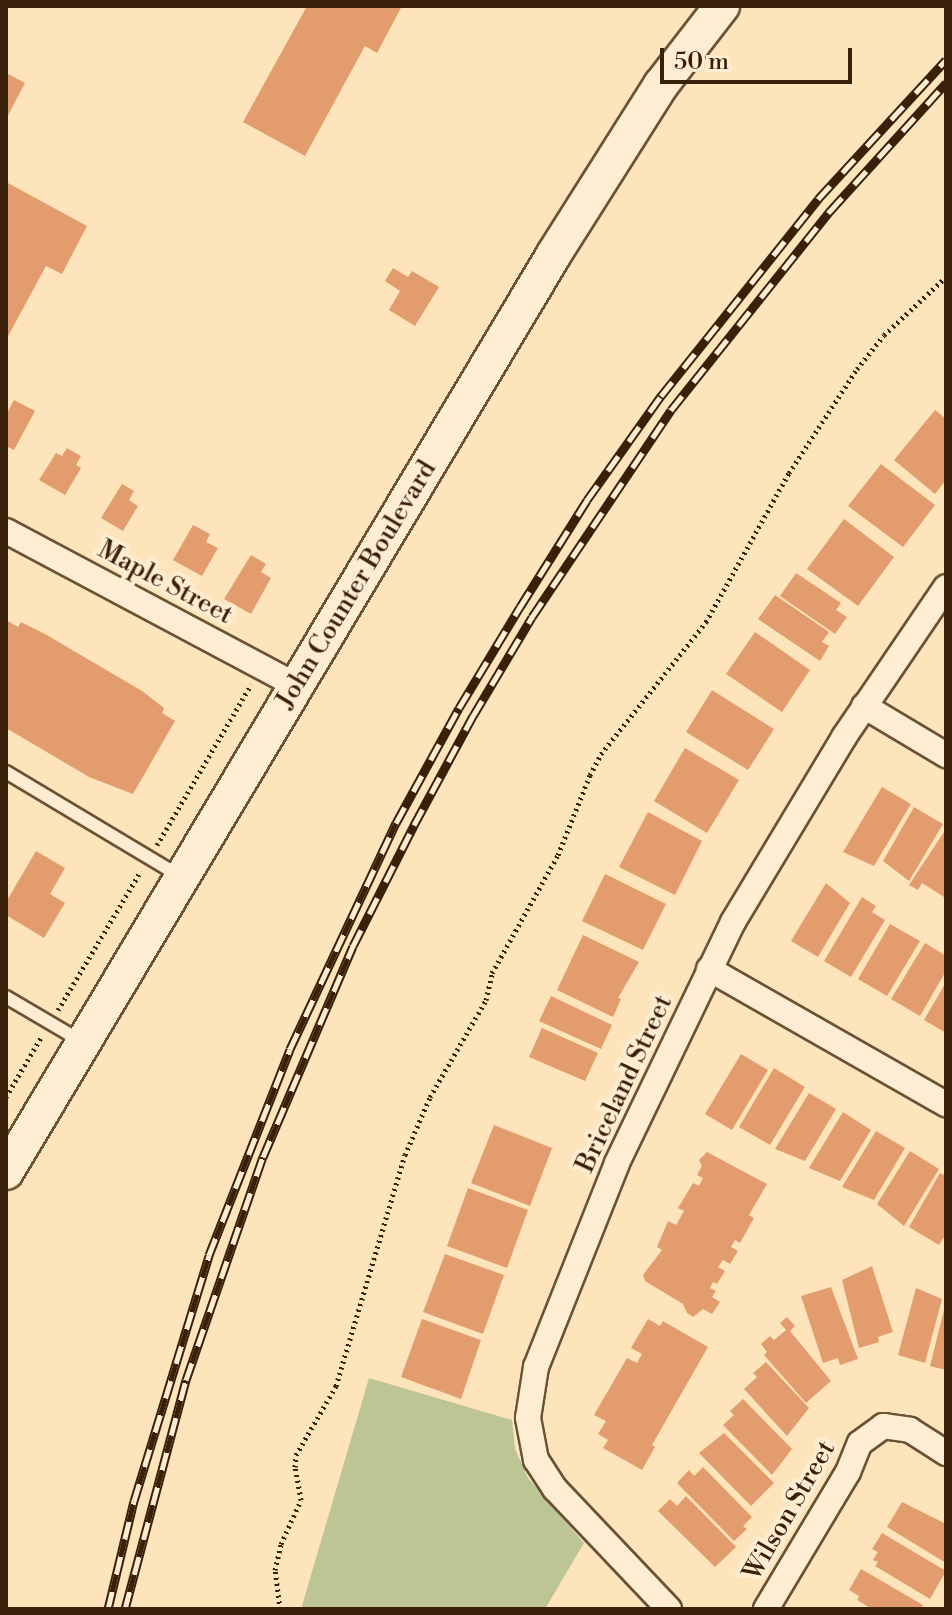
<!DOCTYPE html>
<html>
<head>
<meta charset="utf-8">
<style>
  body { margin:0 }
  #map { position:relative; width:952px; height:1615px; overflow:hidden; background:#fee4ba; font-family:"Libre Bodoni",serif }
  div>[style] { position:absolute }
  .green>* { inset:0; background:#bcc593 }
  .building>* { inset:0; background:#e39c6e }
  .path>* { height:5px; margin-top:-2.5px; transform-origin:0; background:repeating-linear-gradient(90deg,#392109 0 2px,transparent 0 6px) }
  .roads { filter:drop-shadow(2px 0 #6a5235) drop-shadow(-2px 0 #6a5235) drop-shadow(0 2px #6a5235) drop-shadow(0 -2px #6a5235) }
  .lane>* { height:12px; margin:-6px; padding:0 6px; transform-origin:6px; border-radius:6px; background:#feedd2 }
  .street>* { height:24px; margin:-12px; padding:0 12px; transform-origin:12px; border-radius:12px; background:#feedd2 }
  .secondary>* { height:34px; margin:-17px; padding:0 17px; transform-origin:17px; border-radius:17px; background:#feedd2 }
  .rail>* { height:9px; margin-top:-4.5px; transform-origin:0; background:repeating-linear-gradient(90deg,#feedd2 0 18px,#392109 0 36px); box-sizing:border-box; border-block:2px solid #392109 }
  span { translate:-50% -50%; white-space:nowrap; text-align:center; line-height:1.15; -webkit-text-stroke:8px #feedd2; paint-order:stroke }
  .street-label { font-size:26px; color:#392109 }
  .frame { position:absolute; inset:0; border:8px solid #392109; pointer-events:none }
  .scale { position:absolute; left:660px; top:48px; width:192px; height:36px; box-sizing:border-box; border:4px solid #392109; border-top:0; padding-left:10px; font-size:24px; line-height:28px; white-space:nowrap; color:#392109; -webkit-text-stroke:6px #feedd2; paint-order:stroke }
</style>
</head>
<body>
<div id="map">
  <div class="green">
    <i style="clip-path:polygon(369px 1378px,512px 1420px,515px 1449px,528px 1478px,584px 1543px,545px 1609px,301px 1609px)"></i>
  </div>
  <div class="building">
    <i style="clip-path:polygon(307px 6px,402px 6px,377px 53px,365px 46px,305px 156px,243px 122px)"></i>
    <i style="clip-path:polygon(6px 73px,25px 83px,6px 119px)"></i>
    <i style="clip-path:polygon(6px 182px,87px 226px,62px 274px,46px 266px,6px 340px)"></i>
    <i style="clip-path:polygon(393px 268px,408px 277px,412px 271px,439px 287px,415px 326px,389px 310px,400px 291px,385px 281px)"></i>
    <i style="clip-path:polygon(14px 400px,35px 411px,14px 450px,6px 446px,6px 415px)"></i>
    <i style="clip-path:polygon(935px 410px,946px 419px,946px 480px,935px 494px,894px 460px)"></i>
    <i style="clip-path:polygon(67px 448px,81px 456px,76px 465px,81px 468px,65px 495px,39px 480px,56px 453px,62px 456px)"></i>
    <i style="clip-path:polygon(881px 464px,935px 505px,903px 547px,848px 506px)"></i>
    <i style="clip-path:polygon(122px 484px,134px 491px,129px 500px,138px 506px,123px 531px,101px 518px)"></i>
    <i style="clip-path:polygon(844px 519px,894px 557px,858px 606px,807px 569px)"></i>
    <i style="clip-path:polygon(193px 525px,210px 534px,206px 542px,218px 548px,202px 576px,173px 560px)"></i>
    <i style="clip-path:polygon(251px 555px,266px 564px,261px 572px,271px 578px,251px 614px,224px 599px)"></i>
    <i style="clip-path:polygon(796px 573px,841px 603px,836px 610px,847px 617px,835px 634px,780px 596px)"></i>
    <i style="clip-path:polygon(775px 595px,829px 632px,822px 642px,829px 646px,820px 661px,758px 619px)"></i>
    <i style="clip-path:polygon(6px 620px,18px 627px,21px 622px,45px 634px,142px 691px,164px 708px,162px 713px,175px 721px,133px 794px,89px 777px,6px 728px)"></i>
    <i style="clip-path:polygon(755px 632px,810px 670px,782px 712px,726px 674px)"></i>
    <i style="clip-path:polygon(712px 690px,774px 729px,748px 770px,686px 732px)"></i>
    <i style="clip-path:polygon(685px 748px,739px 780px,707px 833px,654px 801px)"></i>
    <i style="clip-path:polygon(882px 787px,911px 804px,874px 866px,843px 852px)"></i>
    <i style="clip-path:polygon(914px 807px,943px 824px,909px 881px,883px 861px)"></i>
    <i style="clip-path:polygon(648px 812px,702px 841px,675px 895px,619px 867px)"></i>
    <i style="clip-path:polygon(946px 829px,946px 894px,944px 897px,922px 883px,918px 890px,909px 885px)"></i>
    <i style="clip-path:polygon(36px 851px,65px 868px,50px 894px,65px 903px,44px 938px,6px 915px,6px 902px)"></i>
    <i style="clip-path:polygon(605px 874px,666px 904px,643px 950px,582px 921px)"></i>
    <i style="clip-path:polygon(826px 883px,850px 903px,818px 957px,791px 941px)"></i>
    <i style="clip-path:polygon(862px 897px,876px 906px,872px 912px,885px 920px,851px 977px,824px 961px)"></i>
    <i style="clip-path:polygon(890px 924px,920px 941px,887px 996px,858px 979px)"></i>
    <i style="clip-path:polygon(583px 935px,639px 962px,618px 998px,621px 999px,613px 1017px,557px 990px)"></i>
    <i style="clip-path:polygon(925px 943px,946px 956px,946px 971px,920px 1016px,891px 999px)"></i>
    <i style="clip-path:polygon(946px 982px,946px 1033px,924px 1020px)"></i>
    <i style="clip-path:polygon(551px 996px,612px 1025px,601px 1049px,539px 1021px)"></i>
    <i style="clip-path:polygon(542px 1028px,598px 1053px,585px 1081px,529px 1057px)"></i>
    <i style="clip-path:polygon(741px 1054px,768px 1070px,732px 1130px,705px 1114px)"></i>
    <i style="clip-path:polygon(774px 1068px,805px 1087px,770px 1145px,739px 1127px)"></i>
    <i style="clip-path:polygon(809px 1093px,836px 1109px,805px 1161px,775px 1149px)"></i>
    <i style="clip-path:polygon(843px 1112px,871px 1130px,840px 1181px,809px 1168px)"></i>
    <i style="clip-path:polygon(494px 1125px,552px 1148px,530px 1206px,471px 1183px)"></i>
    <i style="clip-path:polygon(876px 1131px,905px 1148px,874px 1200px,842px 1187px)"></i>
    <i style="clip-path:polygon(910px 1151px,939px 1169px,904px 1226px,877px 1204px)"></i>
    <i style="clip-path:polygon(707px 1152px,767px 1184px,749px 1215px,754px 1218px,740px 1243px,735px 1240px,731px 1247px,738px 1251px,730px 1264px,723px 1260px,718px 1267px,725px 1271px,717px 1284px,713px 1282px,710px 1288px,716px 1291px,712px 1297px,720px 1302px,712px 1314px,703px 1309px,693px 1317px,687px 1313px,683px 1304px,645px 1281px,643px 1275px,662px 1250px,657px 1247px,668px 1221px,676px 1225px,684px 1211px,678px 1208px,693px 1183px,699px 1186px,703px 1178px,697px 1175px,702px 1166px,699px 1160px)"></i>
    <i style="clip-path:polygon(940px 1173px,946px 1176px,946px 1234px,939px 1245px,909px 1227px)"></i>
    <i style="clip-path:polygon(468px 1188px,528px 1210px,507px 1268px,447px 1246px)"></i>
    <i style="clip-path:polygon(445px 1254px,504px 1275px,483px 1334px,423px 1312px)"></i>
    <i style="clip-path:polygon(872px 1266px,893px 1332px,878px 1337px,879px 1342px,859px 1348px,842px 1280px)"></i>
    <i style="clip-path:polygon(831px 1287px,858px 1359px,840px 1365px,838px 1358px,823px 1363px,801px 1296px)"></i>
    <i style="clip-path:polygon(916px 1288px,942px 1299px,925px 1363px,898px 1355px)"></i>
    <i style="clip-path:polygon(945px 1306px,946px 1306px,946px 1370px,930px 1366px)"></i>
    <i style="clip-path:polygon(787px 1317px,795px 1326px,790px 1331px,831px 1381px,806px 1403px,764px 1355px,767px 1352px,761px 1344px,770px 1336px,774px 1340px,786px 1330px,780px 1323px)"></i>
    <i style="clip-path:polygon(422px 1319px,481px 1340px,461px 1399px,401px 1377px)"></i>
    <i style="clip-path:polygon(648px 1319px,660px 1326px,663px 1321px,708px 1347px,652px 1445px,655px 1447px,642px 1470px,603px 1448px,608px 1440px,598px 1434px,606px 1421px,594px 1415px,627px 1358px,637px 1363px,642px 1354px,631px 1348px)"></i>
    <i style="clip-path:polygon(766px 1362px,809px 1408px,787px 1436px,744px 1389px,757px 1377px,753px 1373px)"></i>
    <i style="clip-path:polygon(743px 1399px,792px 1449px,772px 1475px,723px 1425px,734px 1415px,730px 1411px)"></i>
    <i style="clip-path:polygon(724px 1433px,774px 1483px,751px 1506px,699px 1453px)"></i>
    <i style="clip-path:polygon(703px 1467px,752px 1517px,743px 1526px,747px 1529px,734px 1541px,677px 1483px,689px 1470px,694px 1476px)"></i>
    <i style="clip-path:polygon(686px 1496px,736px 1547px,715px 1567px,658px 1511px,670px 1499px,677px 1506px)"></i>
    <i style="clip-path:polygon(902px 1502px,946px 1524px,946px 1563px,887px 1527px)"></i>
    <i style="clip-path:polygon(882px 1533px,946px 1571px,930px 1599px,875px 1566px,878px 1562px,873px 1560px,878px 1552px,872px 1549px)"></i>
    <i style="clip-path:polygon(861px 1569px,923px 1605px,921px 1609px,872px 1609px,857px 1600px,859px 1596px,849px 1590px)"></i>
  </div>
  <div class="path">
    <i style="left:157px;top:845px;width:186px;rotate:-59.6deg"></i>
    <i style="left:58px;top:1010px;width:162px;rotate:-59.2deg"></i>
    <i style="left:6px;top:1097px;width:71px;rotate:-59.5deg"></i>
    <i style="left:280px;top:1609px;width:39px;rotate:-97deg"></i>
    <i style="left:275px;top:1570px;width:27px;rotate:-77deg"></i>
    <i style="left:281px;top:1544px;width:48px;rotate:-65.6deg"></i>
    <i style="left:301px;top:1500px;width:34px;rotate:-100deg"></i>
    <i style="left:295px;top:1467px;width:12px;rotate:-85deg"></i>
    <i style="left:296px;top:1455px;width:80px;rotate:-59.9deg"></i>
    <i style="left:336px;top:1386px;width:241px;rotate:-73.4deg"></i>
    <i style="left:405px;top:1155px;width:63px;rotate:-66.7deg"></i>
    <i style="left:430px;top:1097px;width:112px;rotate:-60deg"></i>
    <i style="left:486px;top:1000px;width:28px;rotate:-77deg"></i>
    <i style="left:492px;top:973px;width:135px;rotate:-60.8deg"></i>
    <i style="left:558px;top:855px;width:86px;rotate:-68.2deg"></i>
    <i style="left:590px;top:775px;width:24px;rotate:-62deg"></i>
    <i style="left:601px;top:754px;width:169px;rotate:-51.5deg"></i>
    <i style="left:706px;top:622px;width:171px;rotate:-60.9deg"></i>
    <i style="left:789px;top:473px;width:124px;rotate:-56.8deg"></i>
    <i style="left:857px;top:369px;width:43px;rotate:-51.5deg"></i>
    <i style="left:884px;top:335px;width:85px;rotate:-43.1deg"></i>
  </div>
  <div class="roads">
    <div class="lane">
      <i style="left:6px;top:772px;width:203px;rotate:30.9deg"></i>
      <i style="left:6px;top:997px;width:87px;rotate:30.4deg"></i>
    </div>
    <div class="street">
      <i style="left:6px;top:531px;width:330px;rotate:28deg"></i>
      <i style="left:864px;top:706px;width:96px;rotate:30.9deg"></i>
      <i style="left:709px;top:969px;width:273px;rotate:29.7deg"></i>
      <i style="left:669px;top:1609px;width:166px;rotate:-133.5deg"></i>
      <i style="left:555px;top:1489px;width:35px;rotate:-123deg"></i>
      <i style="left:536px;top:1460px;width:43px;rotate:-100.8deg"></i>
      <i style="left:528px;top:1418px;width:52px;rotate:-81.1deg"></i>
      <i style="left:536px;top:1367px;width:219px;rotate:-68.3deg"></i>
      <i style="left:617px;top:1163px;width:267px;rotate:-64.3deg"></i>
      <i style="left:733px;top:922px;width:216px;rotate:-59deg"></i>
      <i style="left:844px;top:737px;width:181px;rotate:-55.8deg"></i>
      <i style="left:766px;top:1609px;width:160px;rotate:-59.1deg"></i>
      <i style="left:848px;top:1472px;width:31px;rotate:-68deg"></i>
      <i style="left:860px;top:1443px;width:29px;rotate:-36deg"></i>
      <i style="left:883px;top:1426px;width:27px;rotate:8deg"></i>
      <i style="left:910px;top:1430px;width:43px;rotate:32.6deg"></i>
    </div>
    <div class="secondary">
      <i style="left:6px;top:1172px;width:1069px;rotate:-59.16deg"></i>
      <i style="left:554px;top:254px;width:200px;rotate:-57.7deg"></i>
      <i style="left:661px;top:85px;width:100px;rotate:-52.3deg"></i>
    </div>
  </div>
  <div class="rail">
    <i style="left:108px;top:1609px;width:111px;rotate:-76.5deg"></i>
    <i style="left:134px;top:1501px;width:257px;rotate:-73deg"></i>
    <i style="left:209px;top:1255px;width:221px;rotate:-68.5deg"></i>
    <i style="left:290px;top:1049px;width:250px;rotate:-64.9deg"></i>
    <i style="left:396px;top:823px;width:131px;rotate:-61.3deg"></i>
    <i style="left:459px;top:708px;width:118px;rotate:-58.9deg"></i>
    <i style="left:520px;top:607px;width:126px;rotate:-57.9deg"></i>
    <i style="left:587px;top:500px;width:128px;rotate:-54.6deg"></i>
    <i style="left:661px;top:396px;width:252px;rotate:-51.4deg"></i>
    <i style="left:818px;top:199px;width:189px;rotate:-47.4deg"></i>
    <i style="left:125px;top:1609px;width:237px;rotate:-75.1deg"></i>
    <i style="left:186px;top:1380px;width:236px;rotate:-71deg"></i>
    <i style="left:263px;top:1157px;width:229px;rotate:-66.9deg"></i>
    <i style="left:353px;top:946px;width:136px;rotate:-63.2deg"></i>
    <i style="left:414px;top:825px;width:124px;rotate:-61.6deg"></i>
    <i style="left:473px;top:716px;width:115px;rotate:-59.2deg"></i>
    <i style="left:532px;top:617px;width:249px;rotate:-56.1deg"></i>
    <i style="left:671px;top:410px;width:255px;rotate:-51.4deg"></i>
    <i style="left:830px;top:211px;width:173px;rotate:-47.8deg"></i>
  </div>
  <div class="street-label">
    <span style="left:165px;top:583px;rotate:28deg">Maple Street</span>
    <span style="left:357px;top:585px;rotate:-59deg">John Counter Boulevard</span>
    <span style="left:625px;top:1084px;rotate:-65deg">Briceland Street</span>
    <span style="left:790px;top:1511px;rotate:-60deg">Wilson Street</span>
  </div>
  <div class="frame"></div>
  <div class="scale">50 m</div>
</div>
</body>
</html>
